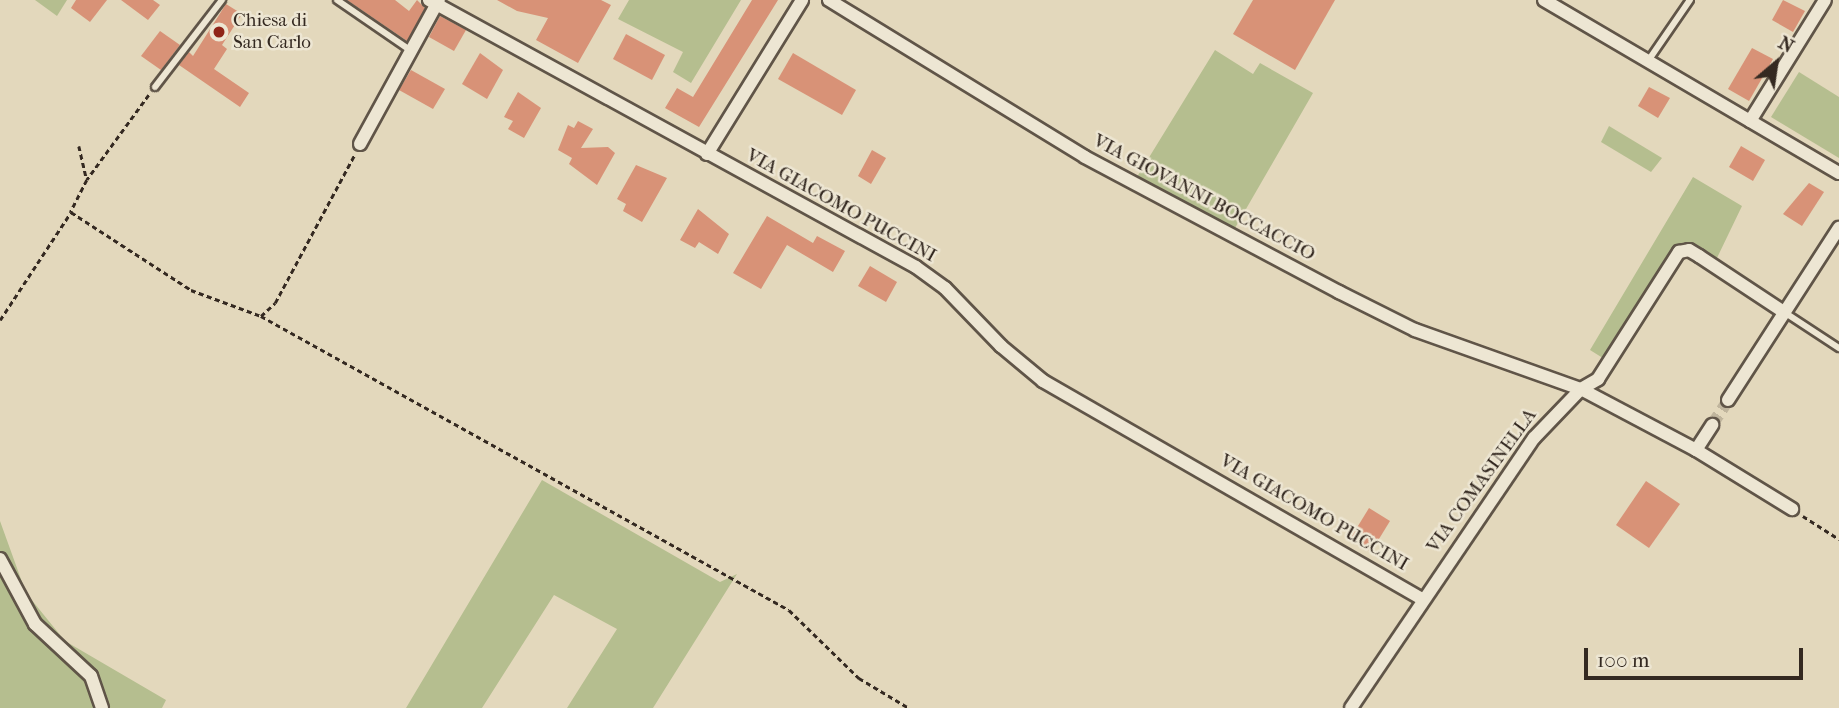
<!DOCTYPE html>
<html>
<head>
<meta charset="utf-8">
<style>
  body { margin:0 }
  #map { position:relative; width:1839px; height:708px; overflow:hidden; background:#e3d8bc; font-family:"IM FELL French Canon",serif }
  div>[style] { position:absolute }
  .green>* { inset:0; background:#b5be8f }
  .building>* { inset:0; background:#d89277 }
  .minor-tunnel>* { height:12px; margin-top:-6px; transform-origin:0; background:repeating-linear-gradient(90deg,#c0b59d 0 12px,transparent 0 18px) }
  .path>* { height:2.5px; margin-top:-1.25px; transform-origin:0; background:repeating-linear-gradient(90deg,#342921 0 5px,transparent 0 8.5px) }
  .roads { filter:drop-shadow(2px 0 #605548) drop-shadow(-2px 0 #605548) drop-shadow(0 2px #605548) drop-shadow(0 -2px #605548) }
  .service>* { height:6px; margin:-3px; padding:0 3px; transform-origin:3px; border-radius:3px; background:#ede6d3 }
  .minor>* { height:12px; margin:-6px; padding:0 6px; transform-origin:6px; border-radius:6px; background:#ede6d3 }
  .dots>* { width:19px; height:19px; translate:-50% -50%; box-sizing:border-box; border:4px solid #ede6d3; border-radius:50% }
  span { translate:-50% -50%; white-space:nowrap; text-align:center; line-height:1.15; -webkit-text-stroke:5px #ede6d3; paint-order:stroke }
  .poi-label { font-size:19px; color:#342921 }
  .left { translate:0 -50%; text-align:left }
  .street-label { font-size:19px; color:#342921 }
  .north { position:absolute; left:1741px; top:28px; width:70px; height:70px; -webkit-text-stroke:5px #ede6d3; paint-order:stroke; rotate:29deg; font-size:19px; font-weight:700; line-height:28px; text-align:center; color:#342921 }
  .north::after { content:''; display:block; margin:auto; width:24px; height:32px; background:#342921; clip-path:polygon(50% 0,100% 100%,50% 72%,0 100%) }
  .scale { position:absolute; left:1584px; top:648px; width:219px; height:32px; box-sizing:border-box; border:4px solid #342921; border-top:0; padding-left:9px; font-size:21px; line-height:24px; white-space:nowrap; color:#342921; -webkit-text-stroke:5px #ede6d3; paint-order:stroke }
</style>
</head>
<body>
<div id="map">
  <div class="green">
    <i style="clip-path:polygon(35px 0,67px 0,57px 16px)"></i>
    <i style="clip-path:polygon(629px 0,741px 0,691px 83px,673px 72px,683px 52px,618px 19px)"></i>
    <i style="clip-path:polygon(1215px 50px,1253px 74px,1260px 63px,1313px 93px,1235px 228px,1137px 177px)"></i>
    <i style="clip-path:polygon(1799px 72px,1839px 97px,1839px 158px,1771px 117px)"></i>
    <i style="clip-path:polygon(1609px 126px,1662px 158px,1651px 172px,1601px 142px)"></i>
    <i style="clip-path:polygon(1693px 177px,1742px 206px,1716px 260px,1687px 242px,1606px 360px,1590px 350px)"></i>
    <i style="clip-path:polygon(542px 480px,720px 582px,737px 574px,653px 708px,567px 708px,617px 629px,554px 595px,482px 708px,406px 708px)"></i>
    <i style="clip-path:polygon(0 521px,26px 593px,65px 641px,166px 700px,162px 708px,0 708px)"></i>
  </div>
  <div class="building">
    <i style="clip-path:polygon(76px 0,107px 0,90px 22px,71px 8px)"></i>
    <i style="clip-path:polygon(121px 0,153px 0,160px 5px,148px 20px)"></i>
    <i style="clip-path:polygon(347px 0,395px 0,409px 11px,417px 0,425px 8px,407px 41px)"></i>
    <i style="clip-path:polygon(497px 0,601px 0,611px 5px,578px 63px,536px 40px,548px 18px,517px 11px)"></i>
    <i style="clip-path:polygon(752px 0,778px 0,699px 127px,665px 108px,677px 88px,693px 97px)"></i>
    <i style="clip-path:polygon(1253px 0,1335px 0,1295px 70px,1233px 34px)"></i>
    <i style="clip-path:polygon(1783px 0,1805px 11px,1793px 32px,1772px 20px)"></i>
    <i style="clip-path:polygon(226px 4px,242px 14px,222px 45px,227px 49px,214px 69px,249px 93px,240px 107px,179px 65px,189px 52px,193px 56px)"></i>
    <i style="clip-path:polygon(440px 16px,466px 30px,454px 51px,429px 37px)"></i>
    <i style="clip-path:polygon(160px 31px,180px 45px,161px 70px,141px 56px)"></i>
    <i style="clip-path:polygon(626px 34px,665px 55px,652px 80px,613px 59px)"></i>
    <i style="clip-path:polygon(1752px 48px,1773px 59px,1749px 101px,1728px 89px)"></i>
    <i style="clip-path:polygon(480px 53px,503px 70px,487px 99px,462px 84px)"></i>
    <i style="clip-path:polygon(793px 53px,856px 90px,842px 115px,778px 79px)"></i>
    <i style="clip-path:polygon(411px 70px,445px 89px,433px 109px,399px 90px)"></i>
    <i style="clip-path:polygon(1649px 87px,1670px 98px,1658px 118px,1638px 106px)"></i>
    <i style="clip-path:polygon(518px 92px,541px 108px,524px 138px,508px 129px,513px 121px,504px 117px)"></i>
    <i style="clip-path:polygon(578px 121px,593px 129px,581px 148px,608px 147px,615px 153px,597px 185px,569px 164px,572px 158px,558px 150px,568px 125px,574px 128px)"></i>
    <i style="clip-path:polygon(1741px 146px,1765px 160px,1753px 181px,1729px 167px)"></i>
    <i style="clip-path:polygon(872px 150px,886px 158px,871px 184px,858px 176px)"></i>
    <i style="clip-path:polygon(636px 165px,667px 178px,642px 222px,623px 211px,626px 204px,617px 199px)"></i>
    <i style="clip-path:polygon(1809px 183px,1824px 192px,1802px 226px,1783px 214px)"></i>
    <i style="clip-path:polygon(698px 209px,729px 234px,718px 254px,699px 242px,695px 248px,680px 240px)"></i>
    <i style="clip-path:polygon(767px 216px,813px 243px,817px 236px,845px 251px,833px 272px,787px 245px,761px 289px,733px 273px)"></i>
    <i style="clip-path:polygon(870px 266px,897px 282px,886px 302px,858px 286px)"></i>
    <i style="clip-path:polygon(1646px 481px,1680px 504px,1649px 548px,1616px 525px)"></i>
    <i style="clip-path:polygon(1369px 508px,1390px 521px,1371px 552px,1350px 539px)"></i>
  </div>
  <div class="minor-tunnel">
    <i style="left:1712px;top:425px;width:30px;rotate:-57deg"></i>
  </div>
  <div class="path">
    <i style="left:149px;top:95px;width:105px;rotate:126.1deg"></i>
    <i style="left:87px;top:180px;width:36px;rotate:117deg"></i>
    <i style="left:71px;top:212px;width:143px;rotate:33deg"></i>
    <i style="left:191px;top:290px;width:75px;rotate:20.4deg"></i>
    <i style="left:261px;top:316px;width:604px;rotate:29.11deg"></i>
    <i style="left:789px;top:610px;width:98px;rotate:44.2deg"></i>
    <i style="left:859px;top:678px;width:58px;rotate:31deg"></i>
    <i style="left:79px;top:146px;width:35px;rotate:77deg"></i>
    <i style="left:261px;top:316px;width:19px;rotate:-43deg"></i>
    <i style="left:275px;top:303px;width:169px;rotate:-61.8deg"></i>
    <i style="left:0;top:320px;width:129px;rotate:-56.7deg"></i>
    <i style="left:1803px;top:516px;width:43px;rotate:32.6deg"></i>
  </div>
  <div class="roads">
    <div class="service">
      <i style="left:337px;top:0;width:88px;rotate:34.4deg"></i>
      <i style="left:1648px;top:61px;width:74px;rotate:-55.5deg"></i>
      <i style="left:155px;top:87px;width:110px;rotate:-52.4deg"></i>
      <i style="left:1784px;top:312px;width:66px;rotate:33.2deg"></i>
    </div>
    <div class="minor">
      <i style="left:429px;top:0;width:555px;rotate:28.73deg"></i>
      <i style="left:916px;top:267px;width:36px;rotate:36deg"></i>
      <i style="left:945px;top:288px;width:81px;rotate:46deg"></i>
      <i style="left:1001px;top:346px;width:55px;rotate:39.8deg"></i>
      <i style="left:1043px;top:381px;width:437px;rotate:29.9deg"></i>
      <i style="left:829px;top:0;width:300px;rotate:31.5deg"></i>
      <i style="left:1085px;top:157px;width:288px;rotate:28deg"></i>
      <i style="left:1339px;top:292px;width:85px;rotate:26.6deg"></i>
      <i style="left:1415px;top:330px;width:176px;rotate:19.6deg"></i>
      <i style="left:1581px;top:389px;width:130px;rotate:27.9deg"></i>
      <i style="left:1696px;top:450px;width:113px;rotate:31.6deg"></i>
      <i style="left:1544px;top:0;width:342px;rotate:30.4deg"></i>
      <i style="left:1750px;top:121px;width:142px;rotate:-58.2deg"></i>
      <i style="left:360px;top:144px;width:164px;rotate:-61.3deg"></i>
      <i style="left:707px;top:154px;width:181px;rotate:-58.3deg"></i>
      <i style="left:1728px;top:400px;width:205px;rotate:-57.2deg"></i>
      <i style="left:1696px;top:450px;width:30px;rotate:-57deg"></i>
      <i style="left:0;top:559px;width:74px;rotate:61.7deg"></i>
      <i style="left:35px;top:624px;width:76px;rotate:42.9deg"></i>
      <i style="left:91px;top:676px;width:34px;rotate:71deg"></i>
      <i style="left:1351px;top:708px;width:326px;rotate:-55.9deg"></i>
      <i style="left:1534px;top:438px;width:68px;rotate:-46.2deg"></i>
      <i style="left:1581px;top:389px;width:20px;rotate:-30deg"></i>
      <i style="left:1598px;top:379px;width:151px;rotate:-57.5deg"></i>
      <i style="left:1679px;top:252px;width:10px;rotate:-11deg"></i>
      <i style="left:1689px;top:250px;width:12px;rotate:31deg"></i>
      <i style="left:1699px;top:256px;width:102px;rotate:33.4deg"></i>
    </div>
  </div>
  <div class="dots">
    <i style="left:219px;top:32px;background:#8f2418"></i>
  </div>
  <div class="poi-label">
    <span class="left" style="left:233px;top:32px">Chiesa di<br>San Carlo</span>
  </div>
  <div class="street-label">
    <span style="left:1204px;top:198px;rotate:28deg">VIA GIOVANNI BOCCACCIO</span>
    <span style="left:841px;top:206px;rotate:29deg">VIA GIACOMO PUCCINI</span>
    <span style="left:1482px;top:481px;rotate:-54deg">VIA COMASINELLA</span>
    <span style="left:1314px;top:513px;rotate:30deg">VIA GIACOMO PUCCINI</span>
  </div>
  <div class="north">N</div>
  <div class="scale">100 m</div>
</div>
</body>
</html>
